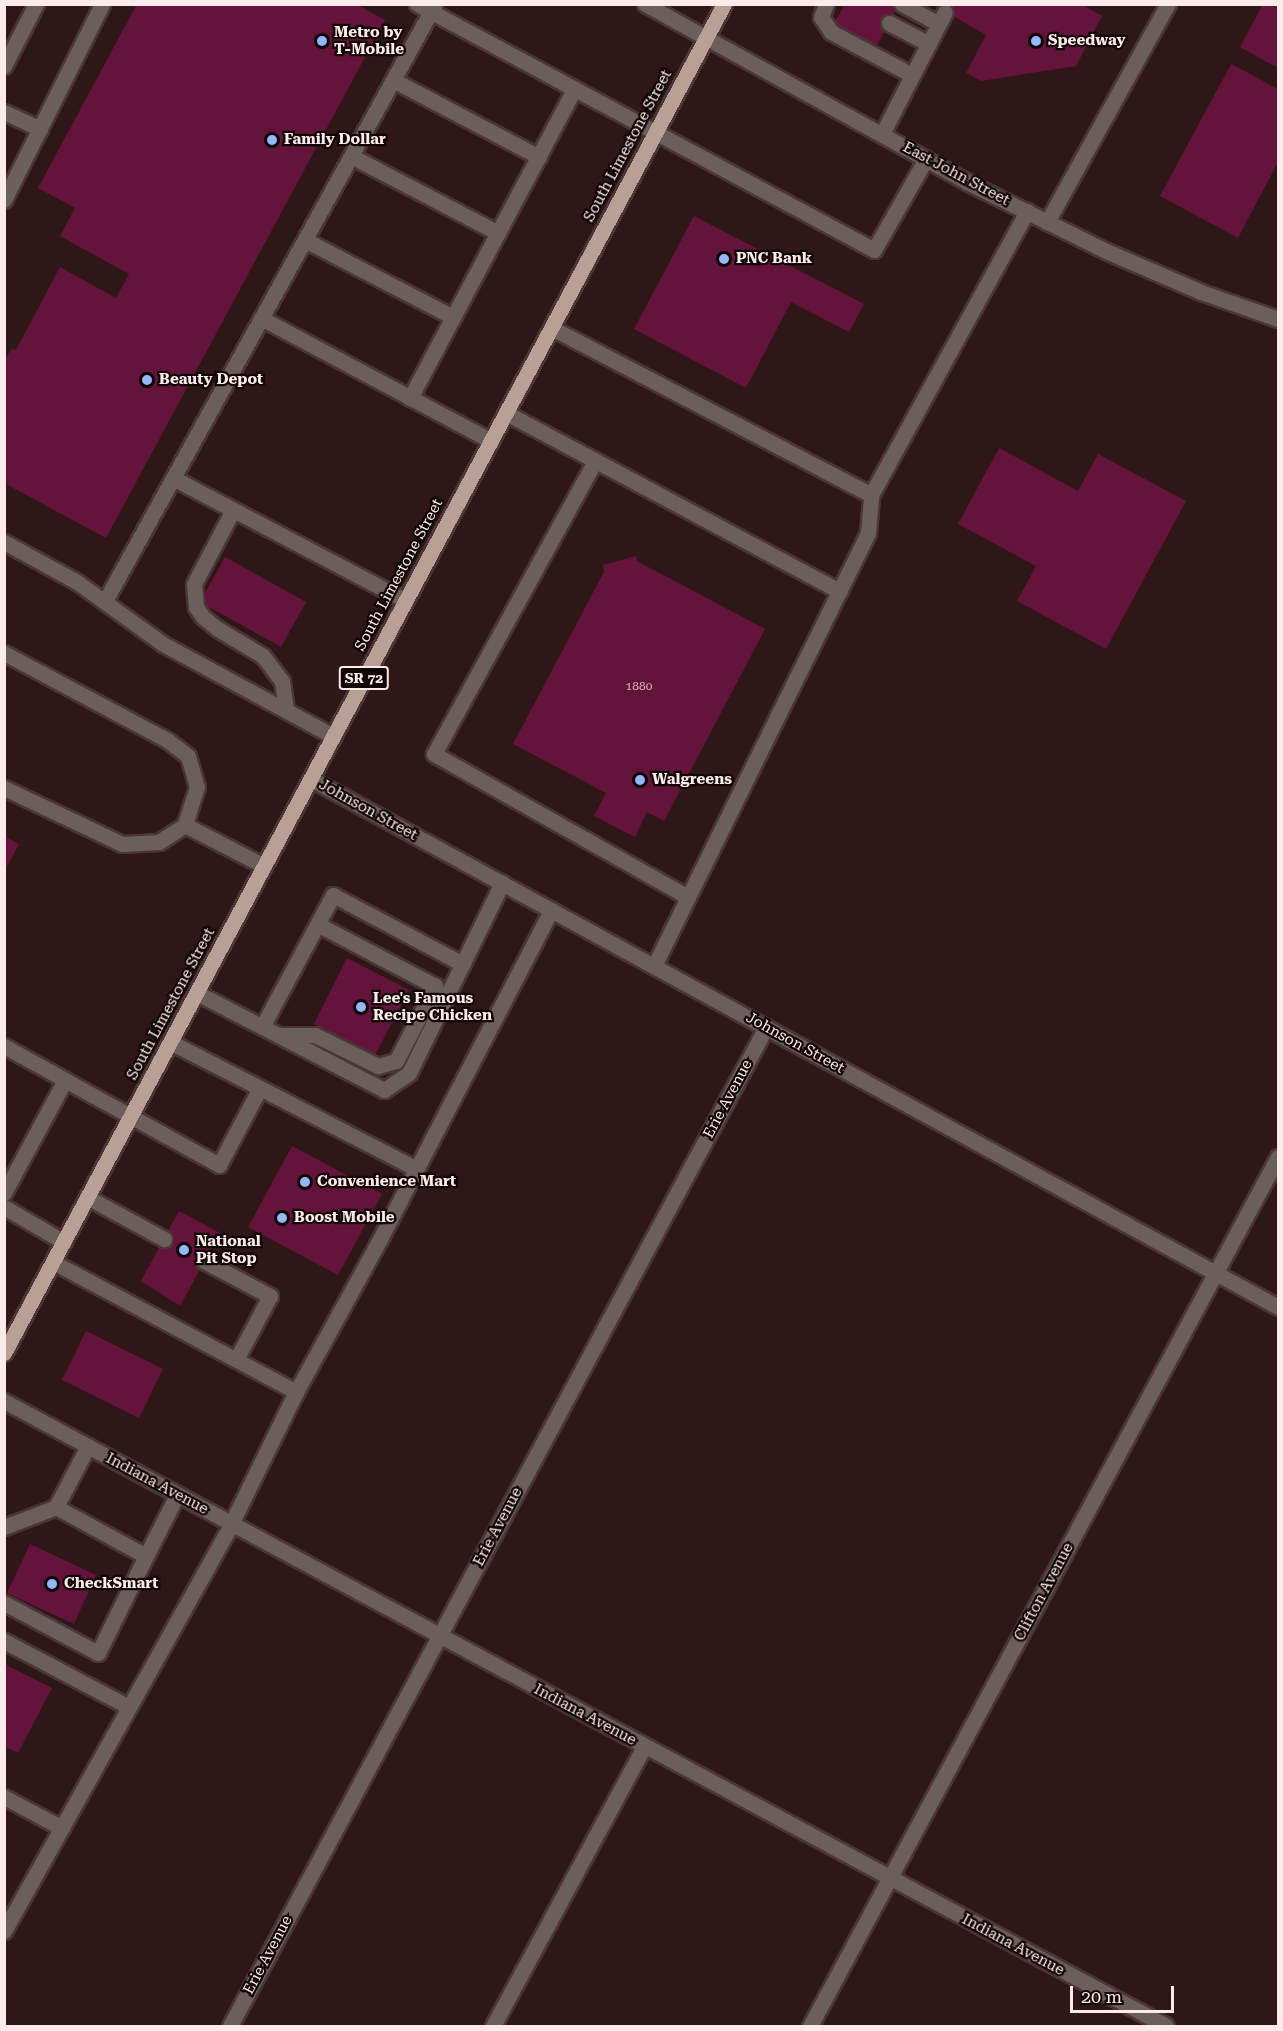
<!DOCTYPE html>
<html>
<head>
<meta charset="utf-8">
<style>
  body { margin:0 }
  #map { position:relative; width:1283px; height:2031px; overflow:hidden; background:#2f1718; font-family:"Roboto Serif",serif }
  div>[style] { position:absolute }
  .building>* { inset:0; background:#64143a }
  .roads { filter:drop-shadow(2px 0 #4c3535) drop-shadow(-2px 0 #4c3535) drop-shadow(0 2px #4c3535) drop-shadow(0 -2px #4c3535) }
  .service>* { height:15px; margin:-7.5px; padding:0 7.5px; transform-origin:7.5px; border-radius:7.5px; background:#6b5f5b }
  .minor>* { height:15px; margin:-7.5px; padding:0 7.5px; transform-origin:7.5px; border-radius:7.5px; background:#6b5f5b }
  .tertiary>* { height:15px; margin:-7.5px; padding:0 7.5px; transform-origin:7.5px; border-radius:7.5px; background:#6b5f5b }
  .primary>* { height:15px; margin:-7.5px; padding:0 7.5px; transform-origin:7.5px; border-radius:7.5px; background:#b8a096 }
  .dots>* { width:16px; height:16px; translate:-50% -50%; box-sizing:border-box; border:3px solid #100606; border-radius:50% }
  span { translate:-50% -50%; white-space:nowrap; text-align:center; line-height:1.15; -webkit-text-stroke:4.5px #100606; paint-order:stroke }
  .number-label { font-size:12px; color:#d6b5be }
  .number-label span { -webkit-text-stroke-width:0 }
  .shield-label span { padding:2px 4px; background:#100606; border:2px solid; border-radius:4px; -webkit-text-stroke-width:0 }
  .shield-label { font-size:14px; color:#fcebea; font-weight:700 }
  .poi-label { font-size:15px; color:#fcebea; font-weight:700 }
  .left { translate:0 -50%; text-align:left }
  .street-label { font-size:15px; color:#fcebea }
  .frame { position:absolute; inset:0; border:6px solid #fcebea; pointer-events:none }
  .scale { position:absolute; left:1070px; top:1986px; width:104px; height:27px; box-sizing:border-box; border:3px solid #fcebea; border-top:0; padding-left:8px; font-size:18px; line-height:21px; white-space:nowrap; color:#fcebea; -webkit-text-stroke:4px #100606; paint-order:stroke }
</style>
</head>
<body>
<div id="map">
  <div class="building">
    <i style="clip-path:polygon(137px 4px,356px 4px,385px 20px,106px 538px,4px 483px,4px 362px,12px 348px,16px 350px,60px 267px,116px 298px,129px 274px,60px 236px,75px 208px,38px 188px)"></i>
    <i style="clip-path:polygon(845px 4px,899px 4px,875px 49px,833px 25px)"></i>
    <i style="clip-path:polygon(932px 4px,1081px 4px,1102px 16px,1076px 66px,981px 81px,966px 73px,986px 35px)"></i>
    <i style="clip-path:polygon(1263px 4px,1278px 4px,1278px 68px,1240px 47px)"></i>
    <i style="clip-path:polygon(1231px 64px,1278px 89px,1278px 162px,1238px 238px,1160px 196px)"></i>
    <i style="clip-path:polygon(694px 216px,864px 304px,849px 332px,791px 302px,746px 388px,634px 329px)"></i>
    <i style="clip-path:polygon(999px 448px,1078px 491px,1098px 454px,1186px 501px,1106px 649px,1017px 601px,1036px 566px,958px 524px)"></i>
    <i style="clip-path:polygon(636px 556px,637px 561px,765px 629px,664px 821px,647px 812px,635px 837px,594px 816px,606px 793px,513px 744px,604px 572px,603px 565px)"></i>
    <i style="clip-path:polygon(225px 557px,306px 602px,281px 647px,200px 602px)"></i>
    <i style="clip-path:polygon(4px 836px,19px 844px,4px 872px)"></i>
    <i style="clip-path:polygon(347px 958px,409px 990px,375px 1055px,314px 1024px)"></i>
    <i style="clip-path:polygon(292px 1146px,382px 1194px,338px 1275px,248px 1227px)"></i>
    <i style="clip-path:polygon(179px 1211px,220px 1233px,180px 1306px,141px 1281px)"></i>
    <i style="clip-path:polygon(86px 1331px,163px 1369px,139px 1418px,62px 1380px)"></i>
    <i style="clip-path:polygon(30px 1544px,96px 1575px,74px 1624px,7px 1593px)"></i>
    <i style="clip-path:polygon(4px 1664px,52px 1688px,18px 1753px,4px 1746px)"></i>
  </div>
  <div class="roads">
    <div class="service">
      <i style="left:417px;top:4px;width:519px;rotate:28.29deg"></i>
      <i style="left:874px;top:250px;width:105px;rotate:-60.3deg"></i>
      <i style="left:826px;top:4px;width:14px;rotate:111deg"></i>
      <i style="left:821px;top:17px;width:18px;rotate:56deg"></i>
      <i style="left:831px;top:32px;width:92px;rotate:28deg"></i>
      <i style="left:902px;top:4px;width:42px;rotate:28.4deg"></i>
      <i style="left:889px;top:23px;width:45px;rotate:27.7deg"></i>
      <i style="left:4px;top:66px;width:70px;rotate:-62.7deg"></i>
      <i style="left:393px;top:80px;width:165px;rotate:27.8deg"></i>
      <i style="left:4px;top:112px;width:40px;rotate:25deg"></i>
      <i style="left:882px;top:134px;width:137px;rotate:-62.7deg"></i>
      <i style="left:351px;top:156px;width:166px;rotate:27.6deg"></i>
      <i style="left:4px;top:200px;width:219px;rotate:-63.4deg"></i>
      <i style="left:1047px;top:222px;width:249px;rotate:-61deg"></i>
      <i style="left:305px;top:240px;width:167px;rotate:27.5deg"></i>
      <i style="left:261px;top:318px;width:261px;rotate:28.1deg"></i>
      <i style="left:552px;top:328px;width:360px;rotate:27.6deg"></i>
      <i style="left:871px;top:495px;width:324px;rotate:-61.2deg"></i>
      <i style="left:410px;top:398px;width:349px;rotate:-62deg"></i>
      <i style="left:506px;top:413px;width:378px;rotate:28.1deg"></i>
      <i style="left:595px;top:461px;width:334px;rotate:118.8deg"></i>
      <i style="left:434px;top:754px;width:291px;rotate:29.4deg"></i>
      <i style="left:173px;top:478px;width:263px;rotate:27.8deg"></i>
      <i style="left:233px;top:510px;width:84px;rotate:117.8deg"></i>
      <i style="left:194px;top:584px;width:23px;rotate:85deg"></i>
      <i style="left:196px;top:607px;width:12px;rotate:55deg"></i>
      <i style="left:203px;top:617px;width:19px;rotate:39deg"></i>
      <i style="left:218px;top:629px;width:52px;rotate:31deg"></i>
      <i style="left:263px;top:656px;width:31px;rotate:53deg"></i>
      <i style="left:282px;top:681px;width:29px;rotate:82deg"></i>
      <i style="left:4px;top:542px;width:83px;rotate:28.7deg"></i>
      <i style="left:77px;top:582px;width:106px;rotate:35.8deg"></i>
      <i style="left:163px;top:644px;width:193px;rotate:28.4deg"></i>
      <i style="left:105px;top:601px;width:682px;rotate:-61.07deg"></i>
      <i style="left:4px;top:653px;width:185px;rotate:28.1deg"></i>
      <i style="left:167px;top:740px;width:26px;rotate:37deg"></i>
      <i style="left:188px;top:756px;width:32px;rotate:74deg"></i>
      <i style="left:197px;top:787px;width:40px;rotate:108deg"></i>
      <i style="left:185px;top:825px;width:31px;rotate:147deg"></i>
      <i style="left:159px;top:842px;width:37px;rotate:177deg"></i>
      <i style="left:122px;top:844px;width:131px;rotate:-154.6deg"></i>
      <i style="left:185px;top:825px;width:89px;rotate:27.4deg"></i>
      <i style="left:654px;top:966px;width:483px;rotate:-63.7deg"></i>
      <i style="left:868px;top:533px;width:38px;rotate:-85deg"></i>
      <i style="left:197px;top:993px;width:211px;rotate:27.4deg"></i>
      <i style="left:384px;top:1090px;width:30px;rotate:-34deg"></i>
      <i style="left:409px;top:1073px;width:212px;rotate:-63.9deg"></i>
      <i style="left:262px;top:1027px;width:150px;rotate:-61.7deg"></i>
      <i style="left:333px;top:895px;width:147px;rotate:28deg"></i>
      <i style="left:281px;top:1035px;width:34px"></i>
      <i style="left:315px;top:1035px;width:70px;rotate:26.2deg"></i>
      <i style="left:378px;top:1066px;width:19px;rotate:-16deg"></i>
      <i style="left:396px;top:1061px;width:85px;rotate:-62.5deg"></i>
      <i style="left:435px;top:986px;width:133px;rotate:-152.3deg"></i>
      <i style="left:4px;top:1046px;width:70px;rotate:29.1deg"></i>
      <i style="left:260px;top:1088px;width:174px;rotate:27.3deg"></i>
      <i style="left:4px;top:1193px;width:128px;rotate:-61.6deg"></i>
      <i style="left:65px;top:1080px;width:176px;rotate:28.9deg"></i>
      <i style="left:219px;top:1165px;width:87px;rotate:-62deg"></i>
      <i style="left:260px;top:1088px;width:101px;rotate:-152.9deg"></i>
      <i style="left:87px;top:1197px;width:88px;rotate:28.6deg"></i>
      <i style="left:4px;top:1207px;width:69px;rotate:30.3deg"></i>
      <i style="left:204px;top:1261px;width:75px;rotate:27.9deg"></i>
      <i style="left:270px;top:1296px;width:72px;rotate:118deg"></i>
      <i style="left:53px;top:1262px;width:276px;rotate:28.1deg"></i>
      <i style="left:88px;top:1446px;width:69px;rotate:117.7deg"></i>
      <i style="left:56px;top:1507px;width:102px;rotate:28.6deg"></i>
      <i style="left:146px;top:1556px;width:68px;rotate:-63.1deg"></i>
      <i style="left:4px;top:1527px;width:56px;rotate:-21deg"></i>
      <i style="left:4px;top:1603px;width:106px;rotate:28deg"></i>
      <i style="left:98px;top:1653px;width:108px;rotate:-63.7deg"></i>
      <i style="left:4px;top:1641px;width:141px;rotate:27.8deg"></i>
      <i style="left:4px;top:1797px;width:66px;rotate:28.1deg"></i>
      <i style="left:4px;top:1931px;width:466px;rotate:-60.8deg"></i>
      <i style="left:231px;top:1524px;width:147px;rotate:-63.8deg"></i>
      <i style="left:296px;top:1392px;width:175px;rotate:-61.2deg"></i>
      <i style="left:380px;top:1239px;width:371px;rotate:-62.5deg"></i>
      <i style="left:493px;top:2026px;width:317px;rotate:-61.6deg"></i>
    </div>
    <div class="minor">
      <i style="left:311px;top:779px;width:1102px;rotate:28.64deg"></i>
      <i style="left:4px;top:1401px;width:1319px;rotate:28.27deg"></i>
      <i style="left:230px;top:2026px;width:1134px;rotate:-61.78deg"></i>
      <i style="left:810px;top:2026px;width:987px;rotate:-61.7deg"></i>
    </div>
    <div class="tertiary">
      <i style="left:645px;top:4px;width:368px;rotate:28.9deg"></i>
      <i style="left:967px;top:182px;width:155px;rotate:26.4deg"></i>
      <i style="left:1106px;top:251px;width:103px;rotate:23.3deg"></i>
      <i style="left:1201px;top:292px;width:82px;rotate:19.3deg"></i>
    </div>
    <div class="primary">
      <i style="left:4px;top:1353px;width:1529px;rotate:-61.91deg"></i>
    </div>
  </div>
  <div class="dots">
    <i style="left:322px;top:41px;background:#96b6fd"></i>
    <i style="left:1036px;top:41px;background:#96b6fd"></i>
    <i style="left:272px;top:140px;background:#96b6fd"></i>
    <i style="left:724px;top:259px;background:#96b6fd"></i>
    <i style="left:147px;top:380px;background:#96b6fd"></i>
    <i style="left:640px;top:780px;background:#96b6fd"></i>
    <i style="left:361px;top:1007px;background:#96b6fd"></i>
    <i style="left:305px;top:1182px;background:#96b6fd"></i>
    <i style="left:282px;top:1218px;background:#96b6fd"></i>
    <i style="left:184px;top:1250px;background:#96b6fd"></i>
    <i style="left:52px;top:1584px;background:#96b6fd"></i>
  </div>
  <div class="number-label">
    <span style="left:639px;top:687px">1880</span>
  </div>
  <div class="shield-label">
    <span style="left:364px;top:678px">SR 72</span>
  </div>
  <div class="poi-label">
    <span class="left" style="left:334px;top:41px">Metro by<br>T-Mobile</span>
    <span class="left" style="left:1048px;top:41px">Speedway</span>
    <span class="left" style="left:284px;top:140px">Family Dollar</span>
    <span class="left" style="left:736px;top:259px">PNC Bank</span>
    <span class="left" style="left:159px;top:380px">Beauty Depot</span>
    <span class="left" style="left:652px;top:780px">Walgreens</span>
    <span class="left" style="left:373px;top:1007px">Lee's Famous<br>Recipe Chicken</span>
    <span class="left" style="left:317px;top:1182px">Convenience Mart</span>
    <span class="left" style="left:294px;top:1218px">Boost Mobile</span>
    <span class="left" style="left:196px;top:1250px">National<br>Pit Stop</span>
    <span class="left" style="left:64px;top:1584px">CheckSmart</span>
  </div>
  <div class="street-label">
    <span style="left:628px;top:146px;rotate:-62deg">South Limestone Street</span>
    <span style="left:956px;top:174px;rotate:28deg">East John Street</span>
    <span style="left:399px;top:575px;rotate:-62deg">South Limestone Street</span>
    <span style="left:368px;top:810px;rotate:29deg">Johnson Street</span>
    <span style="left:171px;top:1004px;rotate:-62deg">South Limestone Street</span>
    <span style="left:795px;top:1043px;rotate:29deg">Johnson Street</span>
    <span style="left:728px;top:1099px;rotate:-62deg">Erie Avenue</span>
    <span style="left:157px;top:1484px;rotate:28deg">Indiana Avenue</span>
    <span style="left:498px;top:1527px;rotate:-62deg">Erie Avenue</span>
    <span style="left:1044px;top:1592px;rotate:-62deg">Clifton Avenue</span>
    <span style="left:585px;top:1715px;rotate:28deg">Indiana Avenue</span>
    <span style="left:1013px;top:1945px;rotate:28deg">Indiana Avenue</span>
    <span style="left:268px;top:1955px;rotate:-62deg">Erie Avenue</span>
  </div>
  <div class="frame"></div>
  <div class="scale">20 m</div>
</div>
</body>
</html>
